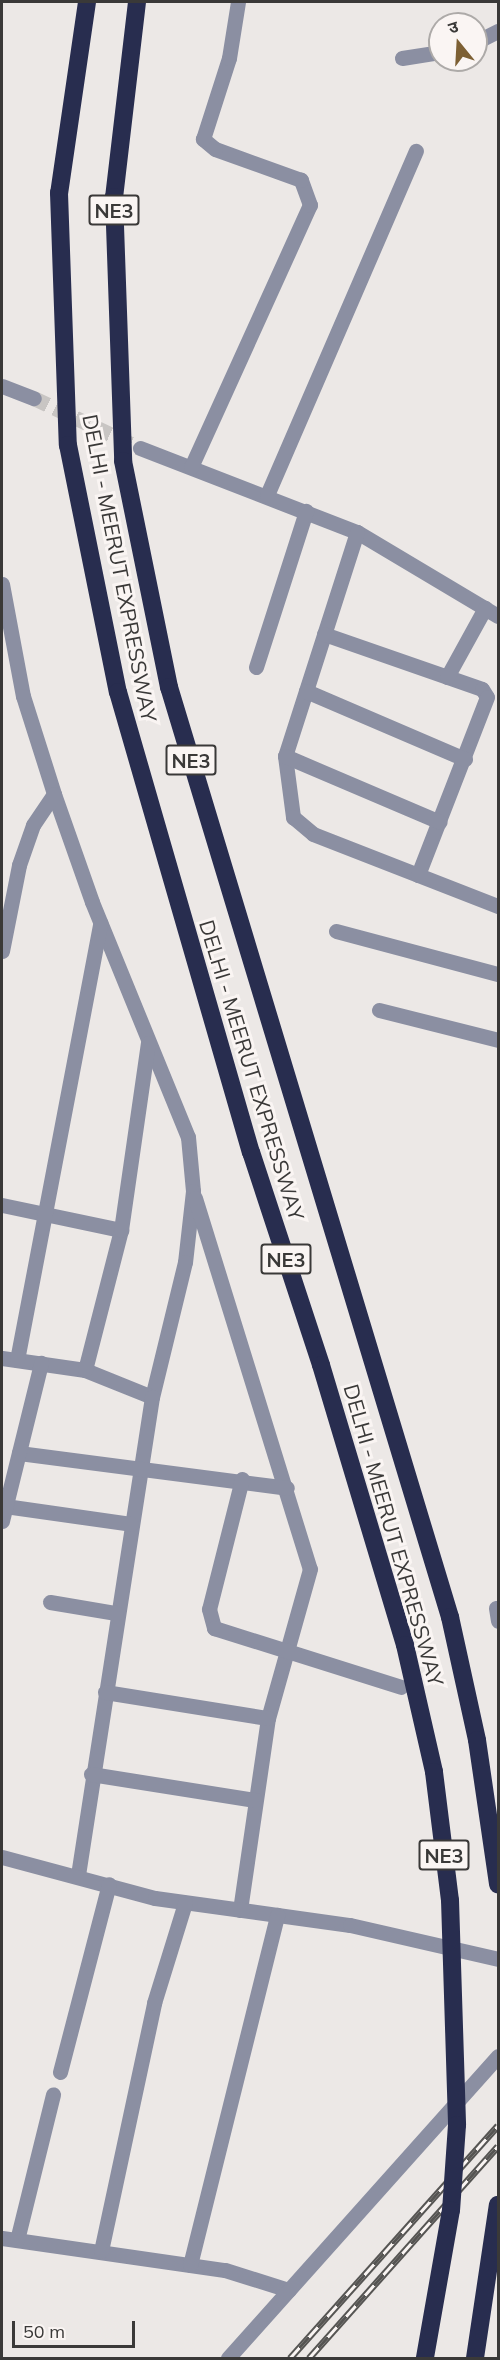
<!DOCTYPE html>
<html>
<head>
<meta charset="utf-8">
<style>
  body { margin:0 }
  #map { position:relative; width:500px; height:2360px; overflow:hidden; background:#ece8e6; font-family:Mulish,"Noto Sans Devanagari",sans-serif }
  div>[style] { position:absolute }
  .minor-tunnel>* { height:15px; margin-top:-7.5px; transform-origin:0; background:repeating-linear-gradient(90deg,#c8c5c3 0 15px,transparent 0 23px) }
  .minor>* { height:15px; margin:-7.5px; padding:0 7.5px; transform-origin:7.5px; border-radius:7.5px; background:#8b8fa2 }
  .highway>* { height:18px; margin:-9px; padding:0 9px; transform-origin:9px; border-radius:9px; background:#282d4f }
  .rail>* { height:7px; margin-top:-3.5px; transform-origin:0; background:repeating-linear-gradient(90deg,#faf5f3 0 14px,#565553 0 28px); box-sizing:border-box; border-block:2px solid #565553 }
  .highway-bridge>* { height:18px; margin:-9px; padding:0 9px; transform-origin:9px; border-radius:9px; background:#282d4f }
  span { translate:-50% -50%; white-space:nowrap; text-align:center; line-height:1.15; -webkit-text-stroke:6px #faf5f3; paint-order:stroke }
  .shield-label span { padding:2px 4px; background:#faf5f3; border:2px solid; border-radius:4px; -webkit-text-stroke-width:0 }
  .shield-label { font-size:20px; color:#3a3938; font-weight:700 }
  .street-label { font-size:21px; color:#3a3938 }
  .frame { position:absolute; inset:0; border:3px solid #3a3938; pointer-events:none }
  .north { position:absolute; left:428px; top:12px; width:60px; height:60px; box-sizing:border-box; background:#faf5f3; border:2px solid #adaaa8; border-radius:50%; rotate:342deg; font-size:16px; font-weight:700; line-height:24px; text-align:center; color:#3a3938 }
  .north::after { content:''; display:block; margin:auto; width:21px; height:27px; background:#7d6034; clip-path:polygon(50% 0,100% 100%,50% 72%,0 100%) }
  .scale { position:absolute; left:12px; top:2321px; width:123px; height:27px; box-sizing:border-box; border:3px solid #3a3938; border-top:0; padding-left:8px; font-size:18px; line-height:21px; white-space:nowrap; color:#3a3938; -webkit-text-stroke:4px #faf5f3; paint-order:stroke }
</style>
</head>
<body>
<div id="map">
  <div class="minor-tunnel">
    <i style="left:34px;top:398px;width:117px;rotate:25.3deg"></i>
  </div>
  <div class="minor">
    <i style="left:476px;top:42px;width:25px;rotate:-27deg"></i>
    <i style="left:402px;top:58px;width:38px;rotate:-9deg"></i>
    <i style="left:2px;top:386px;width:34px;rotate:21deg"></i>
    <i style="left:140px;top:448px;width:233px;rotate:21.2deg"></i>
    <i style="left:357px;top:532px;width:164px;rotate:30.8deg"></i>
    <i style="left:191px;top:467px;width:288px;rotate:-65.6deg"></i>
    <i style="left:310px;top:205px;width:27px;rotate:-110deg"></i>
    <i style="left:301px;top:180px;width:91px;rotate:-160.2deg"></i>
    <i style="left:215px;top:149px;width:16px;rotate:-140deg"></i>
    <i style="left:203px;top:139px;width:85px;rotate:-72.2deg"></i>
    <i style="left:229px;top:58px;width:57px;rotate:-80.9deg"></i>
    <i style="left:267px;top:495px;width:375px;rotate:-66.6deg"></i>
    <i style="left:357px;top:532px;width:235px;rotate:107.8deg"></i>
    <i style="left:285px;top:756px;width:62px;rotate:82.5deg"></i>
    <i style="left:293px;top:817px;width:26px;rotate:40deg"></i>
    <i style="left:313px;top:834px;width:199px;rotate:21.3deg"></i>
    <i style="left:2px;top:584px;width:114px;rotate:79.4deg"></i>
    <i style="left:23px;top:696px;width:103px;rotate:72.4deg"></i>
    <i style="left:54px;top:794px;width:114px;rotate:70.6deg"></i>
    <i style="left:92px;top:902px;width:254px;rotate:67.8deg"></i>
    <i style="left:188px;top:1137px;width:54px;rotate:84.7deg"></i>
    <i style="left:193px;top:1191px;width:71px;rotate:96.4deg"></i>
    <i style="left:185px;top:1262px;width:139px;rotate:103.7deg"></i>
    <i style="left:324px;top:634px;width:167px;rotate:19.2deg"></i>
    <i style="left:482px;top:689px;width:9px;rotate:58deg"></i>
    <i style="left:487px;top:697px;width:191px;rotate:111.2deg"></i>
    <i style="left:256px;top:667px;width:164px;rotate:-72.2deg"></i>
    <i style="left:447px;top:677px;width:79px;rotate:-61.2deg"></i>
    <i style="left:306px;top:691px;width:173px;rotate:23.2deg"></i>
    <i style="left:285px;top:756px;width:168px;rotate:23.1deg"></i>
    <i style="left:336px;top:931px;width:168px;rotate:14.9deg"></i>
    <i style="left:2px;top:951px;width:88px;rotate:-78.8deg"></i>
    <i style="left:19px;top:865px;width:42px;rotate:-70.7deg"></i>
    <i style="left:33px;top:825px;width:37px;rotate:-56deg"></i>
    <i style="left:379px;top:1010px;width:123px;rotate:14.1deg"></i>
    <i style="left:195px;top:1198px;width:388px;rotate:72.8deg"></i>
    <i style="left:310px;top:1569px;width:155px;rotate:105.7deg"></i>
    <i style="left:268px;top:1718px;width:194px;rotate:98.3deg"></i>
    <i style="left:2px;top:1205px;width:122px;rotate:11.9deg"></i>
    <i style="left:2px;top:1358px;width:84px;rotate:8.2deg"></i>
    <i style="left:85px;top:1370px;width:72px;rotate:21.9deg"></i>
    <i style="left:152px;top:1397px;width:484px;rotate:98.8deg"></i>
    <i style="left:17px;top:1360px;width:445px;rotate:-79.2deg"></i>
    <i style="left:85px;top:1370px;width:145px;rotate:-75.6deg"></i>
    <i style="left:121px;top:1230px;width:189px;rotate:-81.8deg"></i>
    <i style="left:19px;top:1453px;width:270px;rotate:7.4deg"></i>
    <i style="left:242px;top:1479px;width:134px;rotate:104.2deg"></i>
    <i style="left:209px;top:1609px;width:20px;rotate:75deg"></i>
    <i style="left:214px;top:1628px;width:196px;rotate:17.5deg"></i>
    <i style="left:5px;top:1506px;width:127px;rotate:8.1deg"></i>
    <i style="left:2px;top:1521px;width:163px;rotate:-76.1deg"></i>
    <i style="left:50px;top:1602px;width:67px;rotate:9.5deg"></i>
    <i style="left:496px;top:1608px;width:13px;rotate:81deg"></i>
    <i style="left:105px;top:1692px;width:165px;rotate:9.1deg"></i>
    <i style="left:91px;top:1774px;width:166px;rotate:9deg"></i>
    <i style="left:2px;top:1857px;width:158px;rotate:15deg"></i>
    <i style="left:155px;top:1898px;width:197px;rotate:7.9deg"></i>
    <i style="left:350px;top:1925px;width:152px;rotate:12.9deg"></i>
    <i style="left:60px;top:2072px;width:194px;rotate:-75.4deg"></i>
    <i style="left:2px;top:2238px;width:225px;rotate:8.2deg"></i>
    <i style="left:225px;top:2270px;width:67px;rotate:17.4deg"></i>
    <i style="left:17px;top:2240px;width:150px;rotate:-76.1deg"></i>
    <i style="left:101px;top:2251px;width:254px;rotate:-77.9deg"></i>
    <i style="left:154px;top:2003px;width:105px;rotate:-72.8deg"></i>
    <i style="left:190px;top:2265px;width:361px;rotate:-76deg"></i>
    <i style="left:228px;top:2358px;width:405px;rotate:-48.2deg"></i>
  </div>
  <div class="highway">
    <i style="left:87px;top:2px;width:193px;rotate:98.3deg"></i>
    <i style="left:59px;top:193px;width:252px;rotate:88deg"></i>
    <i style="left:68px;top:445px;width:252px;rotate:78.6deg"></i>
    <i style="left:118px;top:692px;width:479px;rotate:73.9deg"></i>
    <i style="left:251px;top:1152px;width:224px;rotate:71.8deg"></i>
    <i style="left:137px;top:2px;width:196px;rotate:96.7deg"></i>
    <i style="left:114px;top:197px;width:264px;rotate:88deg"></i>
    <i style="left:123px;top:461px;width:231px;rotate:78.5deg"></i>
    <i style="left:169px;top:687px;width:972px;rotate:73.19deg"></i>
    <i style="left:450px;top:1617px;width:126px;rotate:77.6deg"></i>
    <i style="left:477px;top:1740px;width:146px;rotate:81.7deg"></i>
    <i style="left:475px;top:2358px;width:155px;rotate:-81.5deg"></i>
  </div>
  <div class="rail">
    <i style="left:290px;top:2358px;width:312px;rotate:-48.2deg"></i>
    <i style="left:309px;top:2358px;width:284px;rotate:-48.3deg"></i>
  </div>
  <div class="highway-bridge">
    <i style="left:321px;top:1365px;width:292px;rotate:73.3deg"></i>
    <i style="left:405px;top:1645px;width:130px;rotate:77.1deg"></i>
    <i style="left:434px;top:1772px;width:129px;rotate:82.9deg"></i>
    <i style="left:450px;top:1900px;width:225px;rotate:88.2deg"></i>
    <i style="left:457px;top:2125px;width:85px;rotate:94deg"></i>
    <i style="left:451px;top:2210px;width:150px;rotate:100deg"></i>
  </div>
  <div class="shield-label">
    <span style="left:114px;top:210px">NE3</span>
    <span style="left:191px;top:760px">NE3</span>
    <span style="left:286px;top:1259px">NE3</span>
    <span style="left:444px;top:1855px">NE3</span>
  </div>
  <div class="street-label">
    <span style="left:120px;top:568px;rotate:79deg">DELHI - MEERUT EXPRESSWAY</span>
    <span style="left:252px;top:1070px;rotate:73deg">DELHI - MEERUT EXPRESSWAY</span>
    <span style="left:394px;top:1535px;rotate:74deg">DELHI - MEERUT EXPRESSWAY</span>
  </div>
  <div class="frame"></div>
  <div class="north">उ</div>
  <div class="scale">50 m</div>
</div>
</body>
</html>
